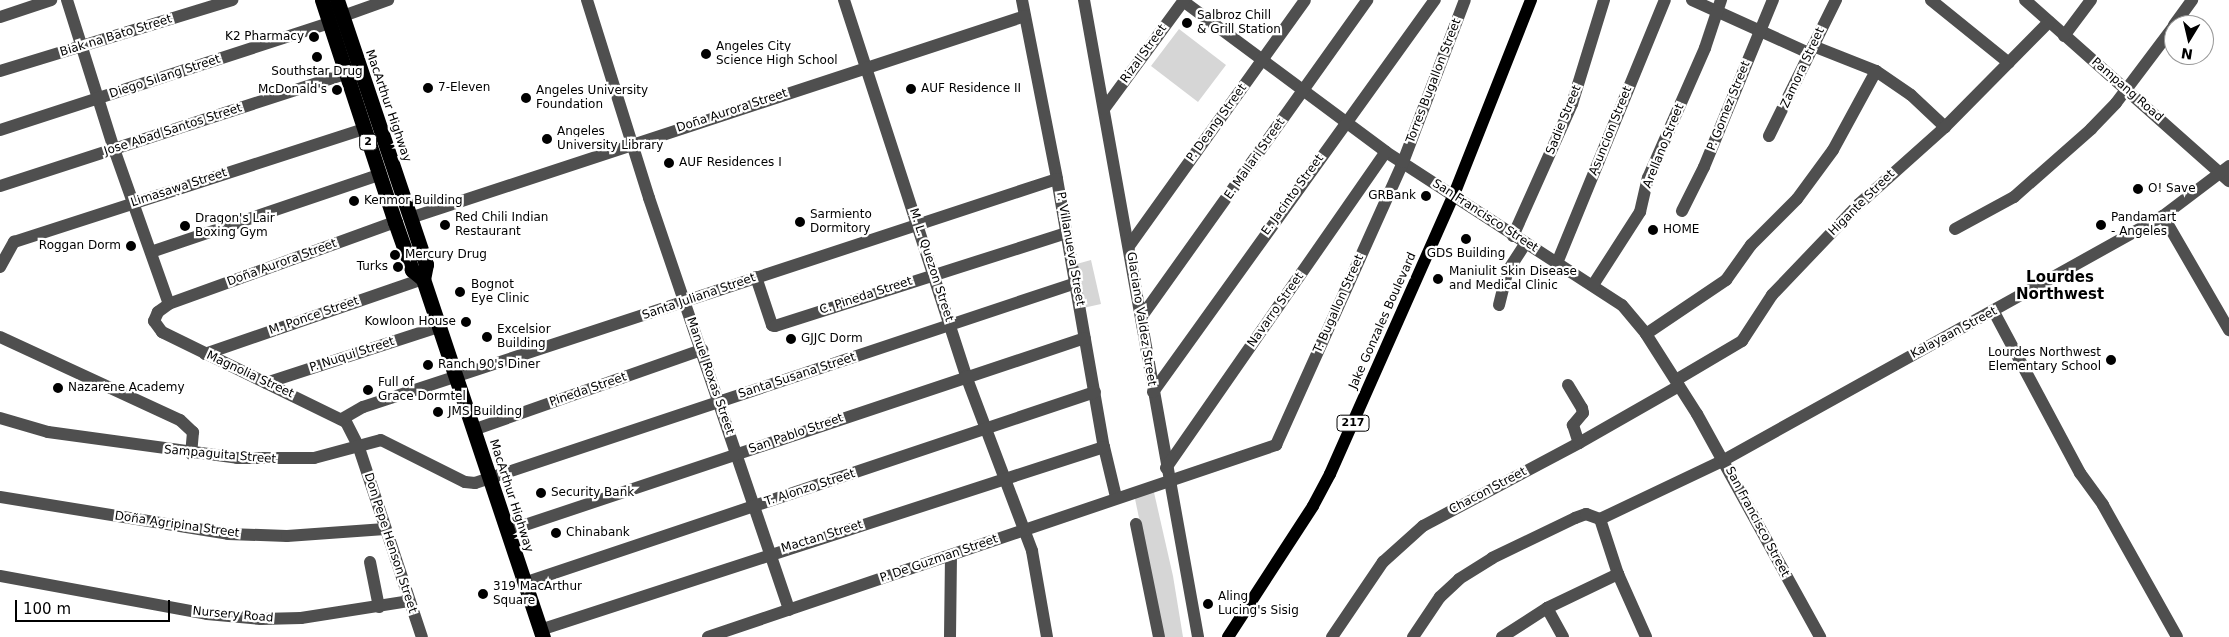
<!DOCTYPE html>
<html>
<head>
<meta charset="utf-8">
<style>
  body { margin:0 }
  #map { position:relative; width:2229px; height:637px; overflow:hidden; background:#fff; font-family:"DejaVu Sans",sans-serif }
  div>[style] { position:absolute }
  .green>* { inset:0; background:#d6d6d6 }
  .minor>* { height:12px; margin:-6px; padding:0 6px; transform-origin:6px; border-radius:6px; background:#4f4f4f }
  .major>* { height:12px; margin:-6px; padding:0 6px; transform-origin:6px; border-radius:6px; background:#000 }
  .highway>* { height:15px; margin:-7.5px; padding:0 7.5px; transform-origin:7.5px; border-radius:7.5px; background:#000 }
  .dots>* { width:14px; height:14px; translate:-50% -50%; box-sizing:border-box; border:2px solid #fff; border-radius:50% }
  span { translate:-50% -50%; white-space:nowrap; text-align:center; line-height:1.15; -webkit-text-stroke:4.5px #fff; paint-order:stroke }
  .shield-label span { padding:1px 4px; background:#fff; border:1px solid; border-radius:4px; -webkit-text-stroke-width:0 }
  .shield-label { font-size:11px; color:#000; font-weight:700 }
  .poi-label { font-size:12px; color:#000 }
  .left { translate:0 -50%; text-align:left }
  .right { translate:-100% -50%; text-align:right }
  .street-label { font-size:12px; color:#000 }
  .quarter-label { font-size:15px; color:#000; font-weight:700 }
  .north { position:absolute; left:2164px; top:15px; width:50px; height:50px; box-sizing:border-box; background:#fff; border:1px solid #999; border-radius:50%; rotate:189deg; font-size:14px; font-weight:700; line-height:20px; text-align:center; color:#000 }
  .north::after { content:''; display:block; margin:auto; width:18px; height:22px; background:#000; clip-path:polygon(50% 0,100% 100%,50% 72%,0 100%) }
  .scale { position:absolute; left:15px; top:600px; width:155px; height:22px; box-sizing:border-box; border:2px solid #000; border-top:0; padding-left:6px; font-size:15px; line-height:18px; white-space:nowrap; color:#000; -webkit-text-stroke:4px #fff; paint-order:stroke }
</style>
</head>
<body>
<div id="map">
  <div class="green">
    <i style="clip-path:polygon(1179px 29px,1226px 65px,1198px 102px,1151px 66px)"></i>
    <i style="clip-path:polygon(1091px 260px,1101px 304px,1083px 308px,1073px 265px)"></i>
    <i style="clip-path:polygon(1153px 488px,1173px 576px,1183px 637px,1164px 637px,1134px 494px)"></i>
  </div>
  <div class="minor">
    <i style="left:67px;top:0;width:156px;rotate:72.5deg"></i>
    <i style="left:114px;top:149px;width:164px;rotate:70.5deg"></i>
    <i style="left:587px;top:0;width:207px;rotate:72.6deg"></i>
    <i style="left:649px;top:198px;width:435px;rotate:71.2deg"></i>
    <i style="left:844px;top:0;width:395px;rotate:72deg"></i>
    <i style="left:966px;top:376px;width:187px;rotate:69.3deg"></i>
    <i style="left:1032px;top:551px;width:87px;rotate:80.1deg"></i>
    <i style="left:1022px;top:0;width:182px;rotate:78.9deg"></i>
    <i style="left:1057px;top:179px;width:272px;rotate:80.1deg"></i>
    <i style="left:1104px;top:447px;width:51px;rotate:76.5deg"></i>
    <i style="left:1084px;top:0;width:647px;rotate:79.85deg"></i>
    <i style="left:1692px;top:0;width:128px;rotate:24.4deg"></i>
    <i style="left:1931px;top:0;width:100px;rotate:38.9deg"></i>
    <i style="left:2025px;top:0;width:273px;rotate:41.6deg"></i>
    <i style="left:1183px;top:1px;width:253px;rotate:36.6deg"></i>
    <i style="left:1386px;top:152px;width:281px;rotate:33deg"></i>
    <i style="left:1622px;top:305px;width:38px;rotate:50deg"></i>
    <i style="left:1646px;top:334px;width:95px;rotate:57.5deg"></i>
    <i style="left:1697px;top:414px;width:255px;rotate:61.1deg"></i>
    <i style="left:343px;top:16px;width:48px;rotate:-19.6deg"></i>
    <i style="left:0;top:17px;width:54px;rotate:-18.4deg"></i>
    <i style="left:2174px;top:25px;width:31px;rotate:-54deg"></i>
    <i style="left:2064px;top:36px;width:45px;rotate:-53.1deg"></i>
    <i style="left:1813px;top:46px;width:68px;rotate:21.6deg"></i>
    <i style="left:1876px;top:71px;width:42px;rotate:34.4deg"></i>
    <i style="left:1911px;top:95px;width:47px;rotate:43.3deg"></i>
    <i style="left:0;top:71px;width:243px;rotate:-17deg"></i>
    <i style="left:1104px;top:109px;width:135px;rotate:-53.7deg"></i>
    <i style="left:0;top:130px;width:347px;rotate:-18deg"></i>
    <i style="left:1769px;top:136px;width:152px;rotate:-63.8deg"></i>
    <i style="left:0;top:186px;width:365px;rotate:-18deg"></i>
    <i style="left:1682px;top:211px;width:49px;rotate:-63.4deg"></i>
    <i style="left:1704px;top:167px;width:181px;rotate:-67.6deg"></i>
    <i style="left:2163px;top:216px;width:132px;rotate:59.9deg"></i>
    <i style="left:410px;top:218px;width:647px;rotate:-18.18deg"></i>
    <i style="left:395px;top:222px;width:240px;rotate:160.1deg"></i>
    <i style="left:169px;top:304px;width:14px;rotate:144deg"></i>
    <i style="left:158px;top:312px;width:10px;rotate:114deg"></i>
    <i style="left:154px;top:321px;width:14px;rotate:54deg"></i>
    <i style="left:162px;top:332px;width:205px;rotate:26.1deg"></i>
    <i style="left:346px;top:422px;width:29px;rotate:63deg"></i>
    <i style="left:359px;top:448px;width:199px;rotate:71.6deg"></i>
    <i style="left:1955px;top:229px;width:67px;rotate:-28.5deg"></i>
    <i style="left:2014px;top:197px;width:103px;rotate:-41.4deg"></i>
    <i style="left:2091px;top:129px;width:36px;rotate:-46deg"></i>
    <i style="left:2116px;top:103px;width:96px;rotate:-53deg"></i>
    <i style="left:1513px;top:236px;width:145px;rotate:-65.9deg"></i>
    <i style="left:1572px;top:104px;width:109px;rotate:-72.9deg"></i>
    <i style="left:1129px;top:246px;width:302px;rotate:-54.4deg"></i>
    <i style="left:151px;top:252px;width:241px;rotate:-18.7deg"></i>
    <i style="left:1557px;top:263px;width:284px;rotate:-67.7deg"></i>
    <i style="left:0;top:267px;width:29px;rotate:-61deg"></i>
    <i style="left:14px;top:242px;width:368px;rotate:-17.9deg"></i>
    <i style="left:756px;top:277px;width:51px;rotate:71.6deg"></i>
    <i style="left:772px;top:325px;width:3px;rotate:18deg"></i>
    <i style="left:775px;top:326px;width:305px;rotate:-17.7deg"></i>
    <i style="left:1593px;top:285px;width:87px;rotate:-57.2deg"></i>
    <i style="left:1640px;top:212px;width:35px;rotate:-77deg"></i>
    <i style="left:1648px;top:178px;width:142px;rotate:-66.3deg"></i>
    <i style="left:1705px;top:48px;width:51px;rotate:-71.6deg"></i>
    <i style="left:1499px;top:305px;width:34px;rotate:-76deg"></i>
    <i style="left:1507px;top:272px;width:33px;rotate:-57deg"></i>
    <i style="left:1994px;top:312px;width:183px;rotate:61.9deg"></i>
    <i style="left:2080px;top:473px;width:39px;rotate:54deg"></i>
    <i style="left:2103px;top:505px;width:151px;rotate:60.7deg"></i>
    <i style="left:1142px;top:316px;width:388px;rotate:-54.5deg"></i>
    <i style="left:1646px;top:334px;width:97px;rotate:-34deg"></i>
    <i style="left:1726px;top:280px;width:43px;rotate:-54.5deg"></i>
    <i style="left:1751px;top:245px;width:65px;rotate:-45deg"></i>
    <i style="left:1797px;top:199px;width:61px;rotate:-53.7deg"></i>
    <i style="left:1833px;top:150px;width:90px;rotate:-61.4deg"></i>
    <i style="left:0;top:337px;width:198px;rotate:24.8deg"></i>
    <i style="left:180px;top:420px;width:18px;rotate:43deg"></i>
    <i style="left:193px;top:432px;width:22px;rotate:95deg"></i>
    <i style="left:205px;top:354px;width:231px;rotate:-19deg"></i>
    <i style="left:1676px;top:380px;width:77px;rotate:-30.6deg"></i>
    <i style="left:1742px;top:341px;width:55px;rotate:-56.9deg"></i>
    <i style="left:1772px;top:295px;width:126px;rotate:-46.3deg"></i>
    <i style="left:1859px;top:204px;width:115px;rotate:-41.8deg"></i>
    <i style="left:1945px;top:127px;width:148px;rotate:-45.3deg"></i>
    <i style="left:266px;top:383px;width:181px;rotate:-18deg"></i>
    <i style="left:1568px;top:385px;width:27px;rotate:59deg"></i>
    <i style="left:1582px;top:408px;width:5px;rotate:79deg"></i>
    <i style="left:1583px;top:413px;width:16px;rotate:130deg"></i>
    <i style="left:1573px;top:425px;width:19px;rotate:72deg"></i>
    <i style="left:1153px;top:392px;width:483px;rotate:-54.3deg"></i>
    <i style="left:0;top:418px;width:50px;rotate:16.3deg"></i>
    <i style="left:48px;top:432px;width:191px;rotate:7.8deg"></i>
    <i style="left:237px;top:458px;width:77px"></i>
    <i style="left:314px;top:458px;width:69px;rotate:-15deg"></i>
    <i style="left:381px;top:440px;width:94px;rotate:26.6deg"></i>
    <i style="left:465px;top:482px;width:10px;rotate:6deg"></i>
    <i style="left:475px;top:483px;width:633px;rotate:-18.41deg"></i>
    <i style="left:342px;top:419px;width:24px;rotate:-30deg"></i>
    <i style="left:363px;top:407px;width:730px;rotate:-18.19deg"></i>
    <i style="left:473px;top:430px;width:243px;rotate:-19.3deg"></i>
    <i style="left:1166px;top:468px;width:385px;rotate:-55.2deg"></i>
    <i style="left:0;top:497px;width:231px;rotate:9.2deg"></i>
    <i style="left:228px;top:534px;width:59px;rotate:1.9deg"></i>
    <i style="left:287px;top:536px;width:98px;rotate:-4.1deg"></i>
    <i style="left:1600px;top:519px;width:58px;rotate:71.9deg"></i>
    <i style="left:1618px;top:574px;width:69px;rotate:66deg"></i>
    <i style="left:1136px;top:524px;width:115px;rotate:78.5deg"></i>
    <i style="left:507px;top:531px;width:609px;rotate:-18.46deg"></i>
    <i style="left:370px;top:562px;width:46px;rotate:78.7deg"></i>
    <i style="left:0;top:576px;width:210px;rotate:10.4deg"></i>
    <i style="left:207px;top:614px;width:54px;rotate:5.3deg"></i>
    <i style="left:261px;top:619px;width:40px;rotate:-1.4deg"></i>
    <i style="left:301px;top:618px;width:109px;rotate:-8.9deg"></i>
    <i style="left:524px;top:583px;width:602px;rotate:-18.5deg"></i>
    <i style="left:1547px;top:608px;width:33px;rotate:61deg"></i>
    <i style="left:540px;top:630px;width:593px;rotate:-17.98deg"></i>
    <i style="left:708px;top:637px;width:600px;rotate:-18.68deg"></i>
    <i style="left:1276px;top:445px;width:310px;rotate:-65.8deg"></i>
    <i style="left:1403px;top:162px;width:173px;rotate:-69.1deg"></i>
    <i style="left:950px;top:637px;width:80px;rotate:-89.3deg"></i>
    <i style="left:1332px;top:637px;width:91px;rotate:-55.8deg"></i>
    <i style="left:1383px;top:562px;width:54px;rotate:-42deg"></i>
    <i style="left:1423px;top:526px;width:177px;rotate:-28deg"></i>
    <i style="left:1579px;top:443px;width:115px;rotate:-29.7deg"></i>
    <i style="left:1413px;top:637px;width:48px;rotate:-56deg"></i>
    <i style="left:1440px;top:597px;width:26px;rotate:-43deg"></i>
    <i style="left:1459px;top:579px;width:39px;rotate:-32deg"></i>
    <i style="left:1492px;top:558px;width:92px;rotate:-25.7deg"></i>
    <i style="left:1575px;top:518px;width:12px;rotate:-20deg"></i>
    <i style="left:1586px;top:514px;width:15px;rotate:20deg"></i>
    <i style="left:1600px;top:519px;width:137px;rotate:-25.4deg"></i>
    <i style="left:1724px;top:460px;width:502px;rotate:-29.07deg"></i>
    <i style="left:2163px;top:216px;width:83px;rotate:-37.1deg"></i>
    <i style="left:1502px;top:637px;width:54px;rotate:-32.8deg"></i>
    <i style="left:1547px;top:608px;width:79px;rotate:-25.6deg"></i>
  </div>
  <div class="major">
    <i style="left:1228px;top:637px;width:156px;rotate:-57deg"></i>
    <i style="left:1313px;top:506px;width:36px;rotate:-62deg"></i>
    <i style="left:1330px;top:474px;width:303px;rotate:-66.1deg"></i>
    <i style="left:1453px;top:197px;width:212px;rotate:-68.4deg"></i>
  </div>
  <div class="highway">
    <i style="left:322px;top:0;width:234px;rotate:71.8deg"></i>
    <i style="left:395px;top:222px;width:51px;rotate:70.5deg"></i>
    <i style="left:412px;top:270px;width:14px;rotate:39deg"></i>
    <i style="left:337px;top:0;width:279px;rotate:71.4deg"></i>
    <i style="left:426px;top:264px;width:15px;rotate:101deg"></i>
    <i style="left:423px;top:279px;width:378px;rotate:71.5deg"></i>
  </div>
  <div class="dots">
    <i style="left:1187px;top:23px;background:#000"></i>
    <i style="left:314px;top:37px;background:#000"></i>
    <i style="left:706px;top:54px;background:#000"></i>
    <i style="left:317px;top:57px;background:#000"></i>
    <i style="left:428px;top:88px;background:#000"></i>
    <i style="left:911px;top:89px;background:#000"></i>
    <i style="left:337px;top:90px;background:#000"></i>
    <i style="left:526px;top:98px;background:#000"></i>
    <i style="left:547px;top:139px;background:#000"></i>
    <i style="left:669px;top:163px;background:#000"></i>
    <i style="left:2138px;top:189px;background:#000"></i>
    <i style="left:1426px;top:196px;background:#000"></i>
    <i style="left:354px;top:201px;background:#000"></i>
    <i style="left:800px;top:222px;background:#000"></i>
    <i style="left:445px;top:225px;background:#000"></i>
    <i style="left:2101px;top:225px;background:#000"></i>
    <i style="left:185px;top:226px;background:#000"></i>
    <i style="left:1653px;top:230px;background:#000"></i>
    <i style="left:1466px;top:239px;background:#000"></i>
    <i style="left:131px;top:246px;background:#000"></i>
    <i style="left:395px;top:255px;background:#000"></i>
    <i style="left:398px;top:267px;background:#000"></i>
    <i style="left:1438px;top:279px;background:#000"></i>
    <i style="left:460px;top:292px;background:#000"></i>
    <i style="left:466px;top:322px;background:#000"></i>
    <i style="left:487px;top:337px;background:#000"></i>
    <i style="left:791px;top:339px;background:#000"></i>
    <i style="left:2111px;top:360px;background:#000"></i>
    <i style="left:428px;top:365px;background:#000"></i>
    <i style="left:58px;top:388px;background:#000"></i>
    <i style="left:368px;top:390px;background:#000"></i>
    <i style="left:438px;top:412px;background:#000"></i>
    <i style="left:541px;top:493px;background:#000"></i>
    <i style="left:556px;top:533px;background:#000"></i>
    <i style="left:483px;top:594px;background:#000"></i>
    <i style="left:1208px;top:604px;background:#000"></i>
  </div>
  <div class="shield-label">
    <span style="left:368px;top:142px">2</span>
    <span style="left:1353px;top:423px">217</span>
  </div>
  <div class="poi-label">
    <span class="left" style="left:1197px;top:23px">Salbroz Chill<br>&amp; Grill Station</span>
    <span class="right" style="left:304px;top:37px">K2 Pharmacy</span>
    <span class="left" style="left:716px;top:54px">Angeles City<br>Science High School</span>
    <span style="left:317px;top:72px">Southstar Drug</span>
    <span class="left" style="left:438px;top:88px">7-Eleven</span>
    <span class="left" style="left:921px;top:89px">AUF Residence II</span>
    <span class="right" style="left:327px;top:90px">McDonald's</span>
    <span class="left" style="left:536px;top:98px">Angeles University<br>Foundation</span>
    <span class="left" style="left:557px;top:139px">Angeles<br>University Library</span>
    <span class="left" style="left:679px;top:163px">AUF Residences I</span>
    <span class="left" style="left:2148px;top:189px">O! Save</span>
    <span class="right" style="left:1416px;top:196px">GRBank</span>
    <span class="left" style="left:364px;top:201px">Kenmor Building</span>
    <span class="left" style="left:810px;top:222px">Sarmiento<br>Dormitory</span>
    <span class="left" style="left:455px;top:225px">Red Chili Indian<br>Restaurant</span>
    <span class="left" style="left:2111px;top:225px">Pandamart<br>- Angeles</span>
    <span class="left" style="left:195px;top:226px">Dragon's Lair<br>Boxing Gym</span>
    <span class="left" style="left:1663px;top:230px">HOME</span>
    <span class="right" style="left:121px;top:246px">Roggan Dorm</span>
    <span style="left:1466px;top:254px">GDS Building</span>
    <span class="left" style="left:405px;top:255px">Mercury Drug</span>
    <span class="right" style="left:388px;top:267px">Turks</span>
    <span class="left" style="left:1449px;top:279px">Maniulit Skin Disease<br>and Medical Clinic</span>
    <span class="left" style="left:471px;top:292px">Bognot<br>Eye Clinic</span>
    <span class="right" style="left:456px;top:322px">Kowloon House</span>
    <span class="left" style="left:497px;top:337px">Excelsior<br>Building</span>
    <span class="left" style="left:801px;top:339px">GJJC Dorm</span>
    <span class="right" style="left:2101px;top:360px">Lourdes Northwest<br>Elementary School</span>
    <span class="left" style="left:438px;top:365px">Ranch 90's Diner</span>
    <span class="left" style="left:378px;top:390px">Full of<br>Grace Dormtel</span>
    <span class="left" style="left:68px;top:388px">Nazarene Academy</span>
    <span class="left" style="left:448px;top:412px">JMS Building</span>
    <span class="left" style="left:551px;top:493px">Security Bank</span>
    <span class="left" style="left:566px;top:533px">Chinabank</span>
    <span class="left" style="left:493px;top:594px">319 MacArthur<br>Square</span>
    <span class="left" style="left:1218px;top:604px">Aling<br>Lucing's Sisig</span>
  </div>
  <div class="street-label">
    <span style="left:116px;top:36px;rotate:-17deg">Biak na Bato Street</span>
    <span style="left:1144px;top:54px;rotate:-54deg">Rizal Street</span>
    <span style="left:1803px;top:68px;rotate:-65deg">Zamora Street</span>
    <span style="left:165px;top:77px;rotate:-18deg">Diego Silang Street</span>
    <span style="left:1434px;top:81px;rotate:-69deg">Torres Bugallon Street</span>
    <span style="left:2127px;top:90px;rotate:41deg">Pampang Road</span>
    <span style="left:388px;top:106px;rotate:71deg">MacArthur Highway</span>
    <span style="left:1729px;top:106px;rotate:-68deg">P. Gomez Street</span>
    <span style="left:732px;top:111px;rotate:-18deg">Doña Aurora Street</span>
    <span style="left:1564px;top:120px;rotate:-68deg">Sadie Street</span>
    <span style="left:1217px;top:123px;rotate:-54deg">P. Deang Street</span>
    <span style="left:173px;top:130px;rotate:-18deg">Jose Abad Santos Street</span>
    <span style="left:1611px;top:131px;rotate:-68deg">Asuncion Street</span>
    <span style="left:1664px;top:146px;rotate:-68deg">Arellano Street</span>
    <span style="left:1255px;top:159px;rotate:-55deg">E. Mallari Street</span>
    <span style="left:179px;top:188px;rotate:-18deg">Limasawa Street</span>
    <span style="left:1293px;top:195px;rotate:-54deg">E. Jacinto Street</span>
    <span style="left:1862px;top:203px;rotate:-45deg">Higante Street</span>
    <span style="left:1485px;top:216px;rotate:33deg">San Francisco Street</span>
    <span style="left:1070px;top:249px;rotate:80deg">P. Villanueva Street</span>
    <span style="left:282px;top:263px;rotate:-20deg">Doña Aurora Street</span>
    <span style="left:931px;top:265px;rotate:72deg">M. L. Quezon Street</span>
    <span style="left:866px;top:296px;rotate:-18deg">C. Pineda Street</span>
    <span style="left:699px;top:297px;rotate:-19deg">Santa Juliana Street</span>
    <span style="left:1339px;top:304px;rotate:-66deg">T. Bugallon Street</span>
    <span style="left:1276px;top:310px;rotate:-55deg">Navarro Street</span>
    <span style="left:314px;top:316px;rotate:-19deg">M. Ponce Street</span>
    <span style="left:1141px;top:319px;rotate:81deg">Glaciano Valdez Street</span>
    <span style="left:1383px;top:321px;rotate:-66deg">Jake Gonzales Boulevard</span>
    <span style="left:1954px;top:333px;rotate:-28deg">Kalayaan Street</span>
    <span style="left:352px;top:355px;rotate:-18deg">P. Nuqui Street</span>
    <span style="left:250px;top:375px;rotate:25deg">Magnolia Street</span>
    <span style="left:710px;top:376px;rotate:71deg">Manuel Roxas Street</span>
    <span style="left:797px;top:376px;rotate:-18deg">Santa Susana Street</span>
    <span style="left:588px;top:390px;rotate:-19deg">Pineda Street</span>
    <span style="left:796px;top:434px;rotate:-19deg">San Pablo Street</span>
    <span style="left:220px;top:455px;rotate:5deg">Sampaguita Street</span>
    <span style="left:810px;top:488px;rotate:-18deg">T. Alonzo Street</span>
    <span style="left:1488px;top:491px;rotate:-28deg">Chacon Street</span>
    <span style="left:511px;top:496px;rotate:72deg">MacArthur Highway</span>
    <span style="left:1757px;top:522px;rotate:62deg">San Francisco Street</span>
    <span style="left:177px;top:525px;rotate:8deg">Doña Agripina Street</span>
    <span style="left:822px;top:537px;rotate:-17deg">Mactan Street</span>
    <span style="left:390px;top:543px;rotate:72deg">Don Pepe Henson Street</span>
    <span style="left:939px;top:559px;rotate:-19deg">P. De Guzman Street</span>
    <span style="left:233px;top:615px;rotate:5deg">Nursery Road</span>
  </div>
  <div class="quarter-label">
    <span style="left:2060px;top:286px">Lourdes<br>Northwest</span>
  </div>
  <div class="north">N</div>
  <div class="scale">100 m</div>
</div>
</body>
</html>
